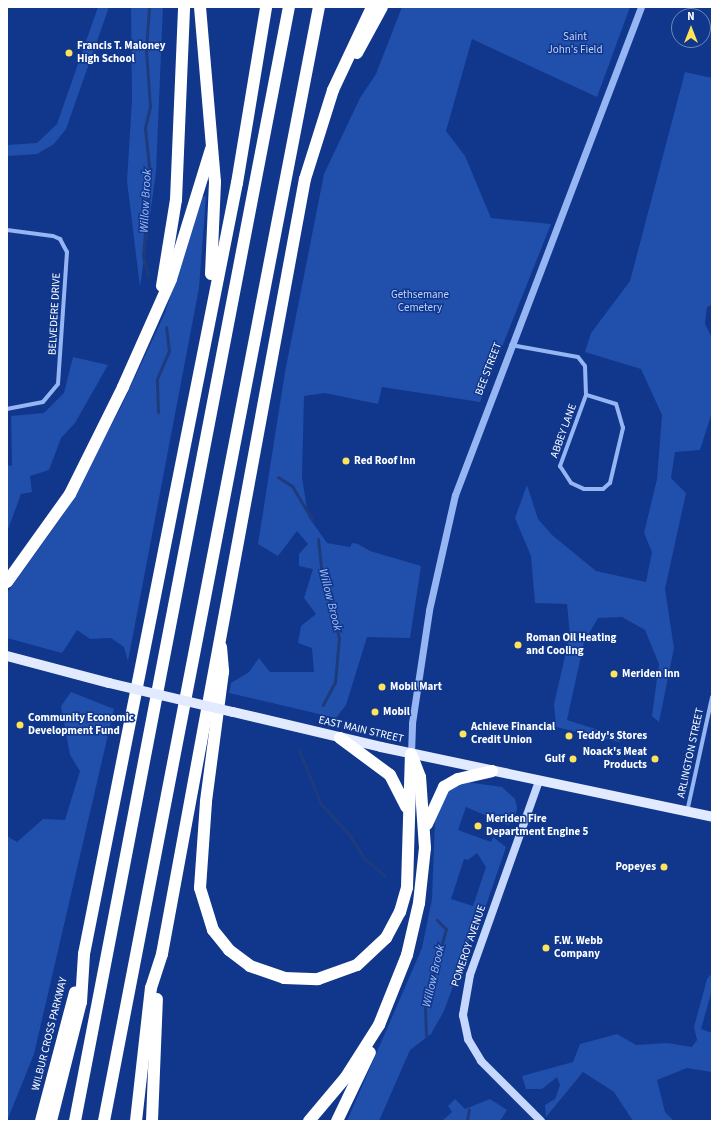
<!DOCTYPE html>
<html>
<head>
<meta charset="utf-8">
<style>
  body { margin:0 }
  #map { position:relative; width:719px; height:1128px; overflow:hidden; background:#10378c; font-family:"Source Sans 3",sans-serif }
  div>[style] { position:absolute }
  .green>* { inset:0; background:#214fac }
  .stream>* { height:3px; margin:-1.5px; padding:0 1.5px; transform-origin:1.5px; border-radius:1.5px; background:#1e3c7c }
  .minor>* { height:4px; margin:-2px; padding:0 2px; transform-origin:2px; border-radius:2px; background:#96b5f3 }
  .tertiary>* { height:7px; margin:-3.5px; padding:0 3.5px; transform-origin:3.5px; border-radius:3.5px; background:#96b5f3 }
  .secondary>* { height:8px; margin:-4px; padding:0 4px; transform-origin:4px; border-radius:4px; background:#c5d7fd }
  .primary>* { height:10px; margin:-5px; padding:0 5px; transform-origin:5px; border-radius:5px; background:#e2eaff }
  .motorway>* { height:12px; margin:-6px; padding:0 6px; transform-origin:6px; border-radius:6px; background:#fff }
  .primary-bridge>* { height:10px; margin:-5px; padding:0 5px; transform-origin:5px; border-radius:5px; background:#e2eaff }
  .dots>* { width:11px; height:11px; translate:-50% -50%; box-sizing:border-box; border:2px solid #10378c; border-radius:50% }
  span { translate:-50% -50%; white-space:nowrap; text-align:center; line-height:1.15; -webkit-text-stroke:3px #10378c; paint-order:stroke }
  .park-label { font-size:11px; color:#bed3fd }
  .poi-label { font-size:11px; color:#fff; font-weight:700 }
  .left { translate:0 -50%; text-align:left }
  .right { translate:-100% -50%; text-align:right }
  .street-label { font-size:11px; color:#fff }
  .water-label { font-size:12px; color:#a2c0fa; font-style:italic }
  .frame { position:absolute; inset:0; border:8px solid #fff; pointer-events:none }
  .north { position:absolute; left:671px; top:8px; width:40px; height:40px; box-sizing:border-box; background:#10378c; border:1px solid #7087ba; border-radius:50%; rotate:0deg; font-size:11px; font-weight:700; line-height:16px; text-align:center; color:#fff }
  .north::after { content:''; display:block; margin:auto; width:14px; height:18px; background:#ffe358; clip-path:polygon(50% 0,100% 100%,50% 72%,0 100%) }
</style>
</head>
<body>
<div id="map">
  <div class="green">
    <i style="clip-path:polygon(98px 7px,109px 7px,66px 129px,54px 144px,37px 154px,7px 156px,7px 145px,37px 143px,57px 124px)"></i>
    <i style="clip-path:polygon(131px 7px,163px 7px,156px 172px,140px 287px,127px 181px,132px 100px)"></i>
    <i style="clip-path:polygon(402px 7px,630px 7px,597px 97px,472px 39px,446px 131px,465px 156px,491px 218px,551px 224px,480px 402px,382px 387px,378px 404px,325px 393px,304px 396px,302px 477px,308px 516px,327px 543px,350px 547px,352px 543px,358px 544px,370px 551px,421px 566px,410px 638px,367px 637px,346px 705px,336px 718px,229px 693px,231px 683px,249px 672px,259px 658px,270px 672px,314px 672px,312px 648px,298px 643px,301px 626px,316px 614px,304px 598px,313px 569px,299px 566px,299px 554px,308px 544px,297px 531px,278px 556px,258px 544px,285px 372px,324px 174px,360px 98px,376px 74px)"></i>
    <i style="clip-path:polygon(685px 72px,712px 78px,712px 305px,707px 307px,705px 324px,712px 338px,712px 412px,700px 450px,675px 452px,671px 478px,686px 493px,665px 589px,674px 648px,659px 722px,652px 716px,659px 664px,645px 630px,622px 617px,598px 618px,584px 642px,567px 720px,617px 736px,620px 742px,556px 727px,554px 704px,570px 635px,567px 604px,535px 603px,531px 556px,515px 518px,527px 485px,538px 519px,552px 535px,596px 571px,646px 582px,652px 552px,644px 533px,657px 479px,662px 415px,641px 369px,585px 352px,591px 333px,630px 281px)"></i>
    <i style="clip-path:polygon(206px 196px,199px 288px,128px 661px,124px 647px,111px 638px,90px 639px,77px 630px,62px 653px,7px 638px,7px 593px,63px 515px,121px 407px,165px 313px,202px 197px)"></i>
    <i style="clip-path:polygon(73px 357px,108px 365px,75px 423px,61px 438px,49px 470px,30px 476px,32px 492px,21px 494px,7px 532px,7px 465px,12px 466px,11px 416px,44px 413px,64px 393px)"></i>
    <i style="clip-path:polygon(71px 692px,114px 709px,34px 1054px,7px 1121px,7px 836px,17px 842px,43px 819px,65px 820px,80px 771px,70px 755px,61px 706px)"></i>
    <i style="clip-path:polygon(evenodd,466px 782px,502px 787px,515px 799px,517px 808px,514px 820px,508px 825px,466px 807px,458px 830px,491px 842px,493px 837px,506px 847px,479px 926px,475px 925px,444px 1011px,431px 1034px,410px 1050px,379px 1121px,347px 1121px,422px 948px,432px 899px,435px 820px,444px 792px,466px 782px,477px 853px,486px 867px,473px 906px,451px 899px,464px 859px,468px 860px,477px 853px)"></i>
    <i style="clip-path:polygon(712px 973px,712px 990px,701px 1029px,712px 1033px,712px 1072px,687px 1068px,657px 1080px,665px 1112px,674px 1121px,633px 1121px,614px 1092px,583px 1072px,546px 1117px,545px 1105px,555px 1099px,560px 1085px,557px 1077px,542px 1089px,526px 1089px,522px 1076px,573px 1062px,580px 1044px,617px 1034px,636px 1045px,667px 1043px,692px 1047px,697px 1040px,694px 1027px,707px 979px)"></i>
    <i style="clip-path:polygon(455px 1099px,465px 1109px,490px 1099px,507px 1110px,500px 1121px,442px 1121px,452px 1112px,448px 1106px)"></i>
  </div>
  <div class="stream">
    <i style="left:148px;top:276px;width:21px;rotate:-104deg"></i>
    <i style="left:143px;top:256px;width:81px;rotate:-85.1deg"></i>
    <i style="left:150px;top:175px;width:47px;rotate:-96.1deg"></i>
    <i style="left:145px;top:128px;width:23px;rotate:-77deg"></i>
    <i style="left:150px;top:106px;width:56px;rotate:-94.1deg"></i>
    <i style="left:146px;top:50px;width:43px;rotate:-86deg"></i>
    <i style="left:158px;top:412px;width:33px;rotate:-92deg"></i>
    <i style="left:157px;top:379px;width:30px;rotate:-67deg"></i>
    <i style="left:169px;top:351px;width:24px;rotate:-97deg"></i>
    <i style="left:278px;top:477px;width:17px;rotate:33deg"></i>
    <i style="left:292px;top:486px;width:39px;rotate:59deg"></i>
    <i style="left:318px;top:539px;width:29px;rotate:84deg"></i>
    <i style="left:321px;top:568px;width:72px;rotate:75.6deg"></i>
    <i style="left:339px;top:638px;width:44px;rotate:95.2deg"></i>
    <i style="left:335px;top:682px;width:26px;rotate:118deg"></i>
    <i style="left:299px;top:750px;width:58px;rotate:67.8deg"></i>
    <i style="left:321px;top:804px;width:40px;rotate:47deg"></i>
    <i style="left:348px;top:833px;width:30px;rotate:57deg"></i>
    <i style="left:364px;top:858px;width:28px;rotate:41deg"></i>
    <i style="left:426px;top:1036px;width:32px;rotate:-92deg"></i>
    <i style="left:425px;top:1004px;width:78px;rotate:-74.4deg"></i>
    <i style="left:446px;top:929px;width:13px;rotate:-135deg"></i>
    <i style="left:467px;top:1121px;width:12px;rotate:-81deg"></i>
  </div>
  <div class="minor">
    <i style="left:7px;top:230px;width:46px;rotate:7.4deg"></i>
    <i style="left:53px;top:236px;width:8px;rotate:23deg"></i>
    <i style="left:60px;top:239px;width:15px;rotate:62deg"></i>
    <i style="left:67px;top:252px;width:132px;rotate:93.9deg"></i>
    <i style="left:58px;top:384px;width:23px;rotate:130deg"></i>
    <i style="left:43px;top:402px;width:37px;rotate:169deg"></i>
    <i style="left:511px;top:345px;width:68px;rotate:10.2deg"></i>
    <i style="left:578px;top:357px;width:11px;rotate:52deg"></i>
    <i style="left:585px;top:366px;width:29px;rotate:88deg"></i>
    <i style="left:586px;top:395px;width:76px;rotate:110.1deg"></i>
    <i style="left:560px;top:466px;width:20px;rotate:57deg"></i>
    <i style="left:571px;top:483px;width:14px;rotate:25deg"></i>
    <i style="left:584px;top:489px;width:19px"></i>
    <i style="left:603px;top:489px;width:9px;rotate:-41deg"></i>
    <i style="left:610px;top:483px;width:57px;rotate:-76.7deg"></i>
    <i style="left:623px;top:428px;width:25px;rotate:-106deg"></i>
    <i style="left:616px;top:404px;width:31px;rotate:-163deg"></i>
    <i style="left:687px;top:812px;width:118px;rotate:-77.7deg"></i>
  </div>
  <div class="tertiary">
    <i style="left:411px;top:754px;width:31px;rotate:-88deg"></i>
    <i style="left:412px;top:723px;width:114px;rotate:-81.4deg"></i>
    <i style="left:429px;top:610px;width:118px;rotate:-77.3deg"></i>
    <i style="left:455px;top:495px;width:522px;rotate:-69.14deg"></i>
  </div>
  <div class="secondary">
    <i style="left:539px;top:781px;width:206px;rotate:109.6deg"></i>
    <i style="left:470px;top:975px;width:41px;rotate:99.9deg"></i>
    <i style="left:463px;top:1015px;width:25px;rotate:78deg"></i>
    <i style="left:468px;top:1039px;width:26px;rotate:59deg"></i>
    <i style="left:481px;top:1061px;width:85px;rotate:45deg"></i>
  </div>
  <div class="primary">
    <i style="left:7px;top:656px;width:106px;rotate:14.8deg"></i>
    <i style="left:233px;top:712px;width:152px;rotate:13.3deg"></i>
    <i style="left:381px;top:747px;width:338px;rotate:11.9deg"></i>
  </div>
  <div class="motorway">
    <i style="left:200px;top:7px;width:176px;rotate:85.1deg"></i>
    <i style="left:215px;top:182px;width:92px;rotate:92.5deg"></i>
    <i style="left:357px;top:53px;width:52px;rotate:-61.5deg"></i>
    <i style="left:162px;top:286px;width:87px;rotate:-80.8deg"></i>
    <i style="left:176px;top:200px;width:193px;rotate:-87.6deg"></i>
    <i style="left:7px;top:582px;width:108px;rotate:-54.4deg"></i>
    <i style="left:70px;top:494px;width:119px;rotate:-63.6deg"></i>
    <i style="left:123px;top:387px;width:118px;rotate:-66deg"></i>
    <i style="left:171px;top:279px;width:136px;rotate:-72.9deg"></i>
    <i style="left:221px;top:647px;width:25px;rotate:85deg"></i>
    <i style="left:223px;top:672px;width:131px;rotate:97.5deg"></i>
    <i style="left:206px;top:802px;width:86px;rotate:94deg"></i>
    <i style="left:200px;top:888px;width:44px;rotate:72.8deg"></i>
    <i style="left:213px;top:930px;width:26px;rotate:51deg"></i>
    <i style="left:229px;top:950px;width:26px;rotate:37deg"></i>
    <i style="left:250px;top:966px;width:36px;rotate:19deg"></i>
    <i style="left:284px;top:978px;width:34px;rotate:2deg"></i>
    <i style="left:318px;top:979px;width:41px;rotate:-19.7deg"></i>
    <i style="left:357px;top:965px;width:40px;rotate:-43deg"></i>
    <i style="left:386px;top:938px;width:30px;rotate:-62deg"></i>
    <i style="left:400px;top:912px;width:26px;rotate:-74deg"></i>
    <i style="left:407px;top:887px;width:133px;rotate:-88.3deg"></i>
    <i style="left:340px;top:738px;width:62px;rotate:36.5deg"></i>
    <i style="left:390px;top:775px;width:36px;rotate:63deg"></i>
    <i style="left:427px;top:824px;width:41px;rotate:-65.3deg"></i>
    <i style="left:444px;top:787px;width:16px;rotate:-30deg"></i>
    <i style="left:458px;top:779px;width:35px;rotate:-13deg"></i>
    <i style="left:41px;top:1121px;width:133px;rotate:-75.2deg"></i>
    <i style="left:51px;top:1121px;width:123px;rotate:-75.9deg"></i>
    <i style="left:81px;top:1002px;width:48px;rotate:-86.4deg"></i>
    <i style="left:84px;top:954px;width:786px;rotate:-78.78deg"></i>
    <i style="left:237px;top:183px;width:178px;rotate:-80.6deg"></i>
    <i style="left:75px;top:1121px;width:1134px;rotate:-79.13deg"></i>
    <i style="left:104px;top:1121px;width:1135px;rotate:-79.08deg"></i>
    <i style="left:136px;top:1121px;width:134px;rotate:-83.6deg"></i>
    <i style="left:151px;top:988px;width:36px;rotate:-72deg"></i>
    <i style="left:162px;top:954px;width:788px;rotate:-79.55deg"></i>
    <i style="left:305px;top:179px;width:93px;rotate:-72.5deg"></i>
    <i style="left:333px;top:90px;width:92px;rotate:-64.8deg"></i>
    <i style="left:152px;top:1121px;width:122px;rotate:-87.7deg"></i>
    <i style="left:309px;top:1121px;width:57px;rotate:-49.9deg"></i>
    <i style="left:346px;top:1077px;width:62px;rotate:-57.6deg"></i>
    <i style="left:379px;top:1025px;width:75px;rotate:-68.2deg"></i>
    <i style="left:407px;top:955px;width:53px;rotate:-77deg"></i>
    <i style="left:419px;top:903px;width:55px;rotate:-83.8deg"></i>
    <i style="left:425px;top:848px;width:71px;rotate:-94deg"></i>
    <i style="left:420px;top:777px;width:22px;rotate:-111deg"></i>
    <i style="left:337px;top:1121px;width:76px;rotate:-64.4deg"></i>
  </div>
  <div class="primary-bridge">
    <i style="left:109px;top:683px;width:127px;rotate:13.2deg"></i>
  </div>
  <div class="dots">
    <i style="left:69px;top:53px;background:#ffe358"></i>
    <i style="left:346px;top:461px;background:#ffe358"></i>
    <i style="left:518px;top:645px;background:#ffe358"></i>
    <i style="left:614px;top:674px;background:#ffe358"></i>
    <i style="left:382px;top:687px;background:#ffe358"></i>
    <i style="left:375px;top:712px;background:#ffe358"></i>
    <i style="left:20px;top:725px;background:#ffe358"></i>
    <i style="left:463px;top:734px;background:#ffe358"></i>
    <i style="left:569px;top:736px;background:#ffe358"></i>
    <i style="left:573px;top:759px;background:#ffe358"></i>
    <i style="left:655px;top:759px;background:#ffe358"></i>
    <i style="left:478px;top:826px;background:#ffe358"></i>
    <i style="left:664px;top:867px;background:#ffe358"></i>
    <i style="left:546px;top:948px;background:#ffe358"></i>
  </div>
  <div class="park-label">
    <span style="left:575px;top:44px">Saint<br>John's Field</span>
    <span style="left:420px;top:302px">Gethsemane<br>Cemetery</span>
  </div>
  <div class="poi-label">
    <span class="left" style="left:77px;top:53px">Francis T. Maloney<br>High School</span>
    <span class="left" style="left:354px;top:461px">Red Roof Inn</span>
    <span class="left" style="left:526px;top:645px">Roman Oil Heating<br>and Cooling</span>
    <span class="left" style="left:622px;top:674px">Meriden Inn</span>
    <span class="left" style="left:390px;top:687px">Mobil Mart</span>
    <span class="left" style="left:383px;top:712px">Mobil</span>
    <span class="left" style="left:28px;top:725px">Community Economic<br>Development Fund</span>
    <span class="left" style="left:471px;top:734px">Achieve Financial<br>Credit Union</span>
    <span class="left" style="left:577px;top:736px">Teddy's Stores</span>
    <span class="right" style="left:647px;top:759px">Noack's Meat<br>Products</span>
    <span class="right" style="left:565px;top:759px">Gulf</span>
    <span class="left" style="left:486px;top:826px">Meriden Fire<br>Department Engine 5</span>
    <span class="right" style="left:656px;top:867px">Popeyes</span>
    <span class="left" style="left:554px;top:948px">F.W. Webb<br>Company</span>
  </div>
  <div class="street-label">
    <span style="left:55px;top:314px;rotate:-87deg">BELVEDERE DRIVE</span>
    <span style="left:489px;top:369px;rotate:-69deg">BEE STREET</span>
    <span style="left:564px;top:431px;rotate:-70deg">ABBEY LANE</span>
    <span style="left:361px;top:730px;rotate:13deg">EAST MAIN STREET</span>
    <span style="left:691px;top:753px;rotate:-78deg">ARLINGTON STREET</span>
    <span style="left:469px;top:946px;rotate:-71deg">POMEROY AVENUE</span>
    <span style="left:50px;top:1034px;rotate:-76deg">WILBUR CROSS PARKWAY</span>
  </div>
  <div class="water-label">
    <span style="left:146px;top:201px;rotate:-87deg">Willow Brook</span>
    <span style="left:330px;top:600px;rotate:76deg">Willow Brook</span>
    <span style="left:434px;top:976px;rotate:-77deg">Willow Brook</span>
  </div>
  <div class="frame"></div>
  <div class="north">N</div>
</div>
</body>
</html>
